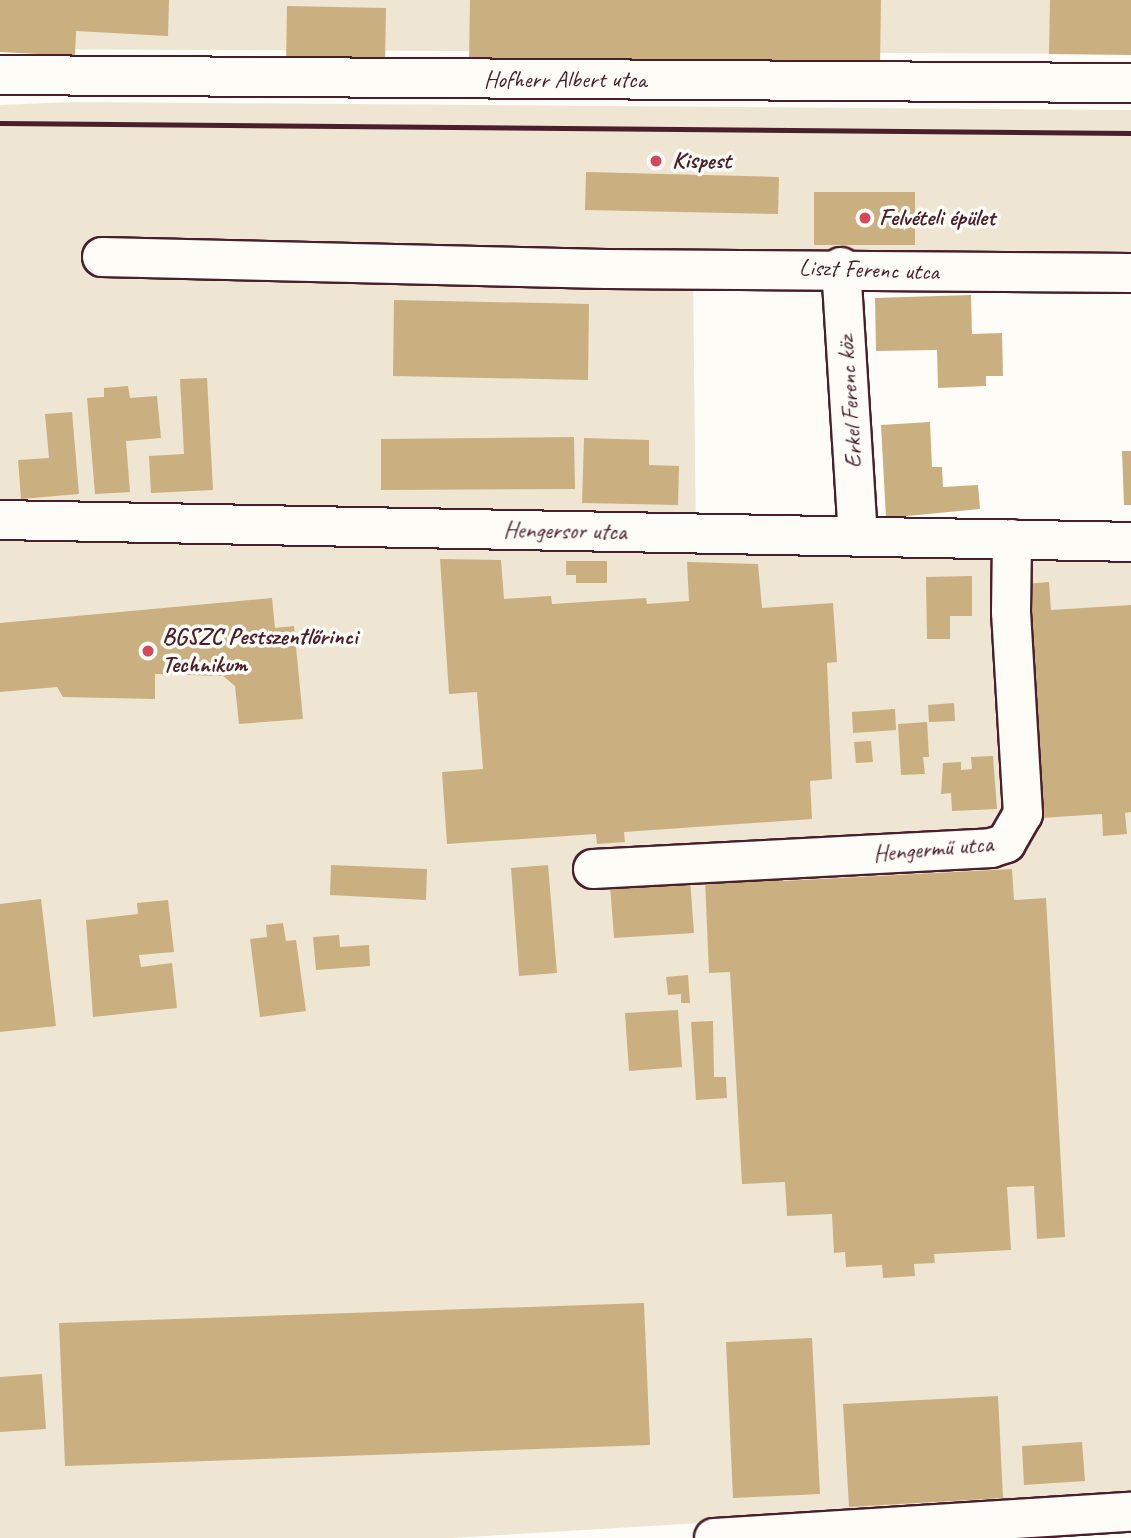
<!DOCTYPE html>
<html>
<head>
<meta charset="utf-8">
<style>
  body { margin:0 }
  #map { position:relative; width:1131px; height:1538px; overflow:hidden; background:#fdfcf7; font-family:Caveat,sans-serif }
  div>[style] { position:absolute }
  .built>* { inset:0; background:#eee5d3 }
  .building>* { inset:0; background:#cab080 }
  .roads { filter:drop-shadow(2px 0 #4a1f2b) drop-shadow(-2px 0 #4a1f2b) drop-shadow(0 2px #4a1f2b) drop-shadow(0 -2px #4a1f2b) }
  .minor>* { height:38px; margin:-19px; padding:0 19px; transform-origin:19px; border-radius:19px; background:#fdfcf7 }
  .rail>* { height:5px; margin:-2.5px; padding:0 2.5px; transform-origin:2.5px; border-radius:2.5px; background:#4a1f2b }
  .dots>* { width:19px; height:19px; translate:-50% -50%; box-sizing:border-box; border:4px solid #fdfcf7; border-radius:50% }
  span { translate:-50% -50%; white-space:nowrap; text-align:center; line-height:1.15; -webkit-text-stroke:7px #fdfcf7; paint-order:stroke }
  .street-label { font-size:24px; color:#4a1f2b }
  .poi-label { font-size:24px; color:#4a1f2b; font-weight:700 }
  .left { translate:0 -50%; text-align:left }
</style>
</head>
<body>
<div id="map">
  <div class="built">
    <i style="clip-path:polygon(0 0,1131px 0,1131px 54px,0 49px)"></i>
    <i style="clip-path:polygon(74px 102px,1131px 110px,1131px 282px,693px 278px,696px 540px,1131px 551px,1131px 1497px,452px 1538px,0 1538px,0 105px)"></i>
  </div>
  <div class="building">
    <i style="clip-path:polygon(0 0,169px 0,168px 36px,76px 31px,75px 56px,0 52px)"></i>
    <i style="clip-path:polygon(470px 0,881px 0,880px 65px,469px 60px)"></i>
    <i style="clip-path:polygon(1050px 0,1131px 0,1131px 55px,1049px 54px)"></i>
    <i style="clip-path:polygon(287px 6px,386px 8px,385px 62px,286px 66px)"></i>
    <i style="clip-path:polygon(586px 172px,779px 177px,778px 214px,585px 210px)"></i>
    <i style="clip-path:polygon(814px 192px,915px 192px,915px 245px,814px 245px)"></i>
    <i style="clip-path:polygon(971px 295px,972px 334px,1002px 333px,1003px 376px,986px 376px,986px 386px,938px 388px,937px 350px,876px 351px,875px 298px)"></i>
    <i style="clip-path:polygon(394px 300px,589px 304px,588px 380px,393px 376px)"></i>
    <i style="clip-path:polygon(207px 378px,213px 490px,151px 493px,149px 456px,184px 454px,180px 379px)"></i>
    <i style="clip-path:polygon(128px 386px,130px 398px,157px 396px,161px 438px,126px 441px,130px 492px,95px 494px,87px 398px,104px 397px,104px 388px)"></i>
    <i style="clip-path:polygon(72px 412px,79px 494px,21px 499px,18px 460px,49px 458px,45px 414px)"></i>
    <i style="clip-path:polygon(930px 422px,932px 467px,942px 467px,943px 487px,978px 485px,980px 509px,886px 518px,881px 425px)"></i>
    <i style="clip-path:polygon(574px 437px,575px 489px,381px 490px,381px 439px)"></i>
    <i style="clip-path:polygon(584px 438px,649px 440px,649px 465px,679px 466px,678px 505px,582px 503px)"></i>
    <i style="clip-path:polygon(1122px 451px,1131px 451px,1131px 505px,1124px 505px)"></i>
    <i style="clip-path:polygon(440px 559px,501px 560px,504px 599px,551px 596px,552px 604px,646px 598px,647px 604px,689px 601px,687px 562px,758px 564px,762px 608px,833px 603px,837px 662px,827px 663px,832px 779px,810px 781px,812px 819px,624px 832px,625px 842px,597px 844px,596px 834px,447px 844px,442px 772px,483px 769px,477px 692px,449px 694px)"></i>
    <i style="clip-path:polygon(566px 561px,607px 561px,607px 583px,576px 583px,576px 575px,566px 575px)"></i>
    <i style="clip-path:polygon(972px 576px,972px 616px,950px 616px,950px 639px,927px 639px,926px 577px)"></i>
    <i style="clip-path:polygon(1049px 582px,1051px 610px,1131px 605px,1131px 812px,1125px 813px,1127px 834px,1103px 836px,1102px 814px,1041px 818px,1026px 584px)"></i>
    <i style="clip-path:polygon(272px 598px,275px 628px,294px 626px,303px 719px,239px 724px,235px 686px,223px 676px,155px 674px,155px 699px,63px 697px,57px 687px,0 692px,0 623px)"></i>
    <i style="clip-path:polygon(954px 703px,955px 721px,929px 722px,928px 705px)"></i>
    <i style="clip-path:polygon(895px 709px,896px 730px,853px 733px,852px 712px)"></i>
    <i style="clip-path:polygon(927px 722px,929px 757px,923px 757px,925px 774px,901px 775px,898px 724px)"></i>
    <i style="clip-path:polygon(871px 741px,873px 762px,856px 763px,854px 742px)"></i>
    <i style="clip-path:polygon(993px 756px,997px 809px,952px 811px,951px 793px,941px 794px,943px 763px,961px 762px,961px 770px,972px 769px,971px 757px)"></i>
    <i style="clip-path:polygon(331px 865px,427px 869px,426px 900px,330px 895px)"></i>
    <i style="clip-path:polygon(548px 865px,557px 973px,519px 976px,511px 868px)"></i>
    <i style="clip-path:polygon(1012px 869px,1014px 900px,1046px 898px,1065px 1237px,1037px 1239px,1034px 1186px,1007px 1187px,1011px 1250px,934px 1254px,935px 1263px,914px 1264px,915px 1276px,883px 1278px,882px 1265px,846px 1267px,845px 1252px,834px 1253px,832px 1214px,787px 1216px,785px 1182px,742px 1184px,730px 972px,709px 973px,705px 878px,783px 873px,783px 881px)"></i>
    <i style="clip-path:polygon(690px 879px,694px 933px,614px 938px,610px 885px)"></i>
    <i style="clip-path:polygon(41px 899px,56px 1026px,0 1032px,0 904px)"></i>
    <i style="clip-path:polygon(168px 900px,174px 952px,139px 955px,141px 967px,172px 963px,177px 1008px,93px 1017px,86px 920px,138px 914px,137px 903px)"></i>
    <i style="clip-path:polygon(283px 923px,286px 941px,296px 940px,306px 1011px,260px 1017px,250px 939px,267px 937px,266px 925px)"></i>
    <i style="clip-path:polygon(339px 935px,340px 947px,369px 945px,370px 966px,316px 970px,313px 937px)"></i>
    <i style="clip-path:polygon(688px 975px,690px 1003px,681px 1003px,681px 994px,668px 995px,666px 977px)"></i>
    <i style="clip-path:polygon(678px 1010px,682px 1067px,629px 1071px,625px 1013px)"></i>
    <i style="clip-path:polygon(713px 1021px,714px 1077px,726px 1077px,727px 1098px,696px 1100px,691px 1022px)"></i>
    <i style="clip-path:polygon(644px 1303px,650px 1445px,65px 1466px,59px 1323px)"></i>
    <i style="clip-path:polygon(812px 1338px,820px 1494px,733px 1498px,726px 1342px)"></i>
    <i style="clip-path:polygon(42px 1374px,46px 1429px,0 1432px,0 1377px)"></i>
    <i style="clip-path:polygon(998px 1396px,1003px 1498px,849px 1507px,843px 1404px)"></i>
    <i style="clip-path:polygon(1082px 1442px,1085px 1481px,1024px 1485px,1022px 1446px)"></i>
  </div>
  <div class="roads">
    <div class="minor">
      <i style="left:0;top:75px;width:1131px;rotate:0.41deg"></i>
      <i style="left:102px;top:257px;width:505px;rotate:1.36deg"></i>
      <i style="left:607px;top:269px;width:524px;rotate:0.44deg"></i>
      <i style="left:841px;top:267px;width:270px;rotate:86.4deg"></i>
      <i style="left:0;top:520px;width:1131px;rotate:1.11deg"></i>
      <i style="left:593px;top:869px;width:399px;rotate:-3deg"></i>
      <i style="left:991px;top:848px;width:16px;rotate:-18deg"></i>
      <i style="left:1006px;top:843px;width:34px;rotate:-60deg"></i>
      <i style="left:1023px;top:814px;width:202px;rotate:-93.4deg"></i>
      <i style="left:1011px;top:612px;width:73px;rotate:-89.2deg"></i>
      <i style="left:714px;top:1538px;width:418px;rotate:-3.6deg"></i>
    </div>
  </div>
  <div class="rail">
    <i style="left:0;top:123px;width:1131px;rotate:0.51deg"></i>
  </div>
  <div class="dots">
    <i style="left:656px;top:161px;background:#d1495b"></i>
    <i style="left:865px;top:218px;background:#d1495b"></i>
    <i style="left:148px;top:651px;background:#d1495b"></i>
  </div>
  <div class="street-label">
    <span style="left:565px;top:80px">Hofherr Albert utca</span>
    <span style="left:869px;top:270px;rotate:2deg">Liszt Ferenc utca</span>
    <span style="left:850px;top:402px;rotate:-94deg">Erkel Ferenc köz</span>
    <span style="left:565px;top:531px;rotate:1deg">Hengersor utca</span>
    <span style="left:933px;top:849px;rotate:-5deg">Hengermű utca</span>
  </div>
  <div class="poi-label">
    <span class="left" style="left:672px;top:161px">Kispest</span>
    <span class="left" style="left:879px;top:218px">Felvételi épület</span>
    <span class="left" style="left:162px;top:651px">BGSZC Pestszentlőrinci<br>Technikum</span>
  </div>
</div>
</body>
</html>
